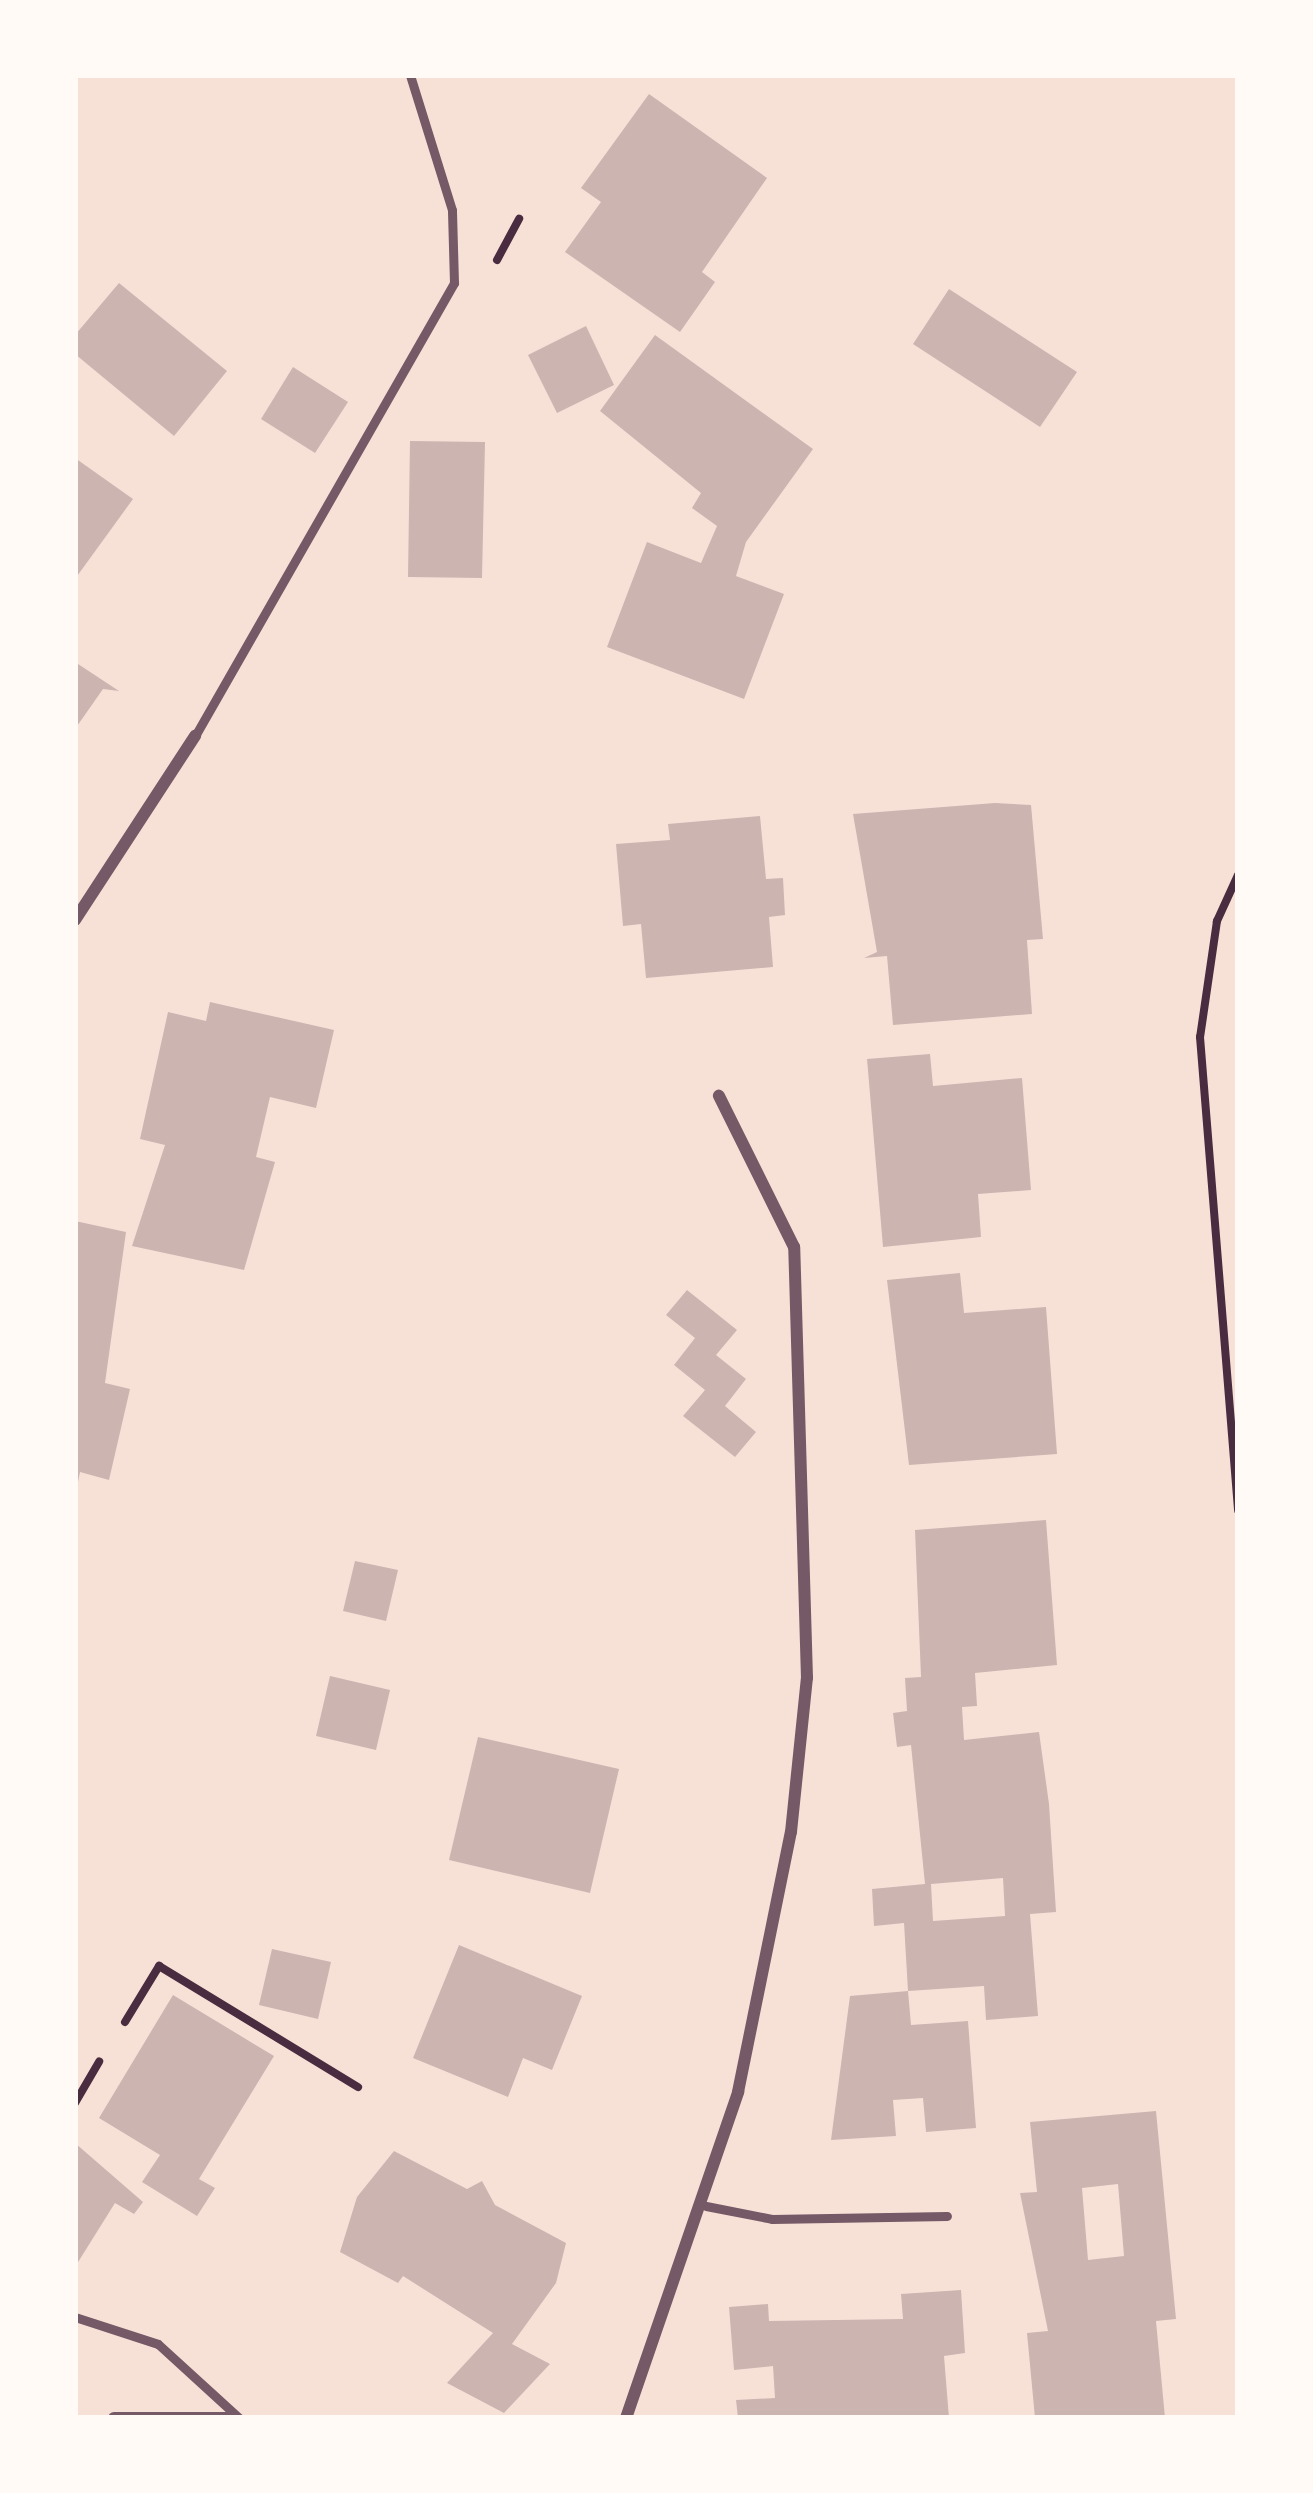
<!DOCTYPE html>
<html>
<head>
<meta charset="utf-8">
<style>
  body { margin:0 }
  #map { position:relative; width:1313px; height:2493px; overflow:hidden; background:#f7e1d7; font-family:Overpass,sans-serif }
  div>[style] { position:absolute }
  .building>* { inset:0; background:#ccb4b1 }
  .path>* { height:8px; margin:-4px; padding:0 4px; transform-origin:4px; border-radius:4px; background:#4a2c40 }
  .service>* { height:9px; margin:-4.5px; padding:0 4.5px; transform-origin:4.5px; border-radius:4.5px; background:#755966 }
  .minor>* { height:12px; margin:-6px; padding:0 6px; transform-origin:6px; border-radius:6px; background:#755966 }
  span { translate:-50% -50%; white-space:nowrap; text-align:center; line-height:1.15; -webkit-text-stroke:10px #fffaf5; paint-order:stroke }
  .frame { position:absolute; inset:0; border:78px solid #fffaf5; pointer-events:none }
</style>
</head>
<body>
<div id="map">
  <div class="building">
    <i style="clip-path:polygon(649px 94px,767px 178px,702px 272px,715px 282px,680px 332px,565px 252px,601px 202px,581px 188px)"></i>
    <i style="clip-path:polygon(119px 283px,227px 371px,174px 436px,75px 354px,75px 335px)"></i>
    <i style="clip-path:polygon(949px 289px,1077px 372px,1040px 427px,913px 344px)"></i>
    <i style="clip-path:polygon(586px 326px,614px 385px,557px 413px,528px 355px)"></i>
    <i style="clip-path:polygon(655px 335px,813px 449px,746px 542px,736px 576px,784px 594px,744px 699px,607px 647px,647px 542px,701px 563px,717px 526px,692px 508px,701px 493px,600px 411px)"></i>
    <i style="clip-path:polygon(293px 367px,348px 402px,315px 453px,261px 419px)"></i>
    <i style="clip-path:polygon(410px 441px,485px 442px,482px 578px,408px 577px)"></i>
    <i style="clip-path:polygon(75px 458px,133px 499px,75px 579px)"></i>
    <i style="clip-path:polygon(75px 662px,119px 691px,103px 689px,75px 729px)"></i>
    <i style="clip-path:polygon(995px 803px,1031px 805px,1043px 939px,1027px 940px,1032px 1014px,893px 1025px,887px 956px,864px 958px,877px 952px,853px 814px)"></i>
    <i style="clip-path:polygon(760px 816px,766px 879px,783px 878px,785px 915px,769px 917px,773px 967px,646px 978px,641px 924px,623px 926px,616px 844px,670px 840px,668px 824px)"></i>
    <i style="clip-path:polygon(210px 1002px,334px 1030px,316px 1108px,270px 1097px,256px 1157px,275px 1162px,244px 1270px,132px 1246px,165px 1145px,140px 1139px,168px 1012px,206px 1021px)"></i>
    <i style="clip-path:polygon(930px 1054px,933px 1086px,1022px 1078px,1031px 1190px,978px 1194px,981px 1237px,883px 1247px,867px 1059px)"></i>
    <i style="clip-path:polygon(75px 1221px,126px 1232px,105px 1383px,130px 1389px,109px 1480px,80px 1472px,77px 1487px)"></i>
    <i style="clip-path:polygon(960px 1273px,964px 1313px,1046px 1307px,1057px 1454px,909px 1465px,887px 1280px)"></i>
    <i style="clip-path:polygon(687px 1290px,737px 1330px,716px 1355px,746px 1379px,725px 1406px,756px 1432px,735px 1457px,683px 1416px,705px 1390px,674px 1365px,695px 1338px,666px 1315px)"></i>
    <i style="clip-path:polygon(evenodd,1046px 1520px,1057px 1665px,975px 1673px,977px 1706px,962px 1707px,964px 1740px,1039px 1732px,1049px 1804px,1056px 1912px,1030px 1914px,1038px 2016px,986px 2020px,984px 1986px,908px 1991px,904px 1923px,874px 1926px,872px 1889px,925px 1884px,911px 1745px,897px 1747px,893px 1713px,907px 1711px,905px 1678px,921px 1677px,915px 1530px,1046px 1520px,1003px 1878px,1005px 1916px,933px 1921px,931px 1884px,1003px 1878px)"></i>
    <i style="clip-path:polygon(355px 1561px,398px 1570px,386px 1621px,343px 1611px)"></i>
    <i style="clip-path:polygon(330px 1676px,390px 1690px,376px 1750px,316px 1736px)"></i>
    <i style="clip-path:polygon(478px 1737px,619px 1769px,590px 1893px,449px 1860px)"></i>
    <i style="clip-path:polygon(459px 1945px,582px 1996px,552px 2070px,523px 2058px,508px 2097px,413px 2058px)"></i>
    <i style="clip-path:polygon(272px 1949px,331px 1962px,318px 2019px,259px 2005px)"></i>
    <i style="clip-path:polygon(908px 1991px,911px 2025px,968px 2021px,976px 2128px,926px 2132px,923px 2098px,893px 2100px,896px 2136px,831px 2140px,850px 1996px)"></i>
    <i style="clip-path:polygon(173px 1995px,274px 2056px,199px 2179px,215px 2188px,197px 2216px,142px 2182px,160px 2155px,99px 2118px)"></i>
    <i style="clip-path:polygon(evenodd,1156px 2111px,1176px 2319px,1156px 2321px,1165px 2418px,1035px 2418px,1027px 2333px,1048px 2331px,1020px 2193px,1037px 2192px,1030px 2122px,1156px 2111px,1118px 2184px,1124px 2256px,1088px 2260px,1082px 2188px,1118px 2184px)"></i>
    <i style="clip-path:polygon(75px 2143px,143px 2202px,134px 2214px,115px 2203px,75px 2267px)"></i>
    <i style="clip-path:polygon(394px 2151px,467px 2189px,482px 2181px,495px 2205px,566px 2243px,556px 2283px,512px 2344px,550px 2364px,504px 2413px,447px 2383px,493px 2333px,403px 2276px,398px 2283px,340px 2252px,357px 2197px)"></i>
    <i style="clip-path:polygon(961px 2290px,965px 2353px,944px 2356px,949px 2418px,738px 2418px,736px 2400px,775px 2398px,773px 2366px,734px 2370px,729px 2307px,768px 2304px,769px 2321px,903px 2319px,901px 2294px)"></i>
  </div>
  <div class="path">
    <i style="left:497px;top:260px;width:47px;rotate:-61.8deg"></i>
    <i style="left:1238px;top:875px;width:51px;rotate:114.5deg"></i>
    <i style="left:1217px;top:921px;width:117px;rotate:98.3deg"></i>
    <i style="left:1200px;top:1037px;width:475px;rotate:85.4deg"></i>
    <i style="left:125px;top:2022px;width:66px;rotate:-58.7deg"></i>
    <i style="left:159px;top:1966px;width:233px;rotate:31.3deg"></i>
    <i style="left:75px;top:2103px;width:48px;rotate:-59.7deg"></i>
  </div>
  <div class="service">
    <i style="left:195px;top:736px;width:522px;rotate:-60.24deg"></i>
    <i style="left:454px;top:283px;width:73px;rotate:-91.6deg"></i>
    <i style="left:452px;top:210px;width:141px;rotate:-107.3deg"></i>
    <i style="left:706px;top:2206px;width:67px;rotate:11.1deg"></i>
    <i style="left:772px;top:2219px;width:175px;rotate:-1deg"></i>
    <i style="left:75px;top:2317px;width:87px;rotate:18deg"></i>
    <i style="left:158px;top:2344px;width:110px;rotate:42.4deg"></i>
  </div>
  <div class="minor">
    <i style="left:75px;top:920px;width:220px;rotate:-56.9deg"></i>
    <i style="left:114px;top:2418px;width:121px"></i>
    <i style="left:626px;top:2418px;width:345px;rotate:-71deg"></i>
    <i style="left:738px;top:2092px;width:265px;rotate:-78.5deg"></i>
    <i style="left:791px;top:1832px;width:155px;rotate:-84.1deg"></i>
    <i style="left:807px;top:1678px;width:431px;rotate:-91.7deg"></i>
    <i style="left:794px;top:1247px;width:169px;rotate:-116.4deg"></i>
  </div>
  <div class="frame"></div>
</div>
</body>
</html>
